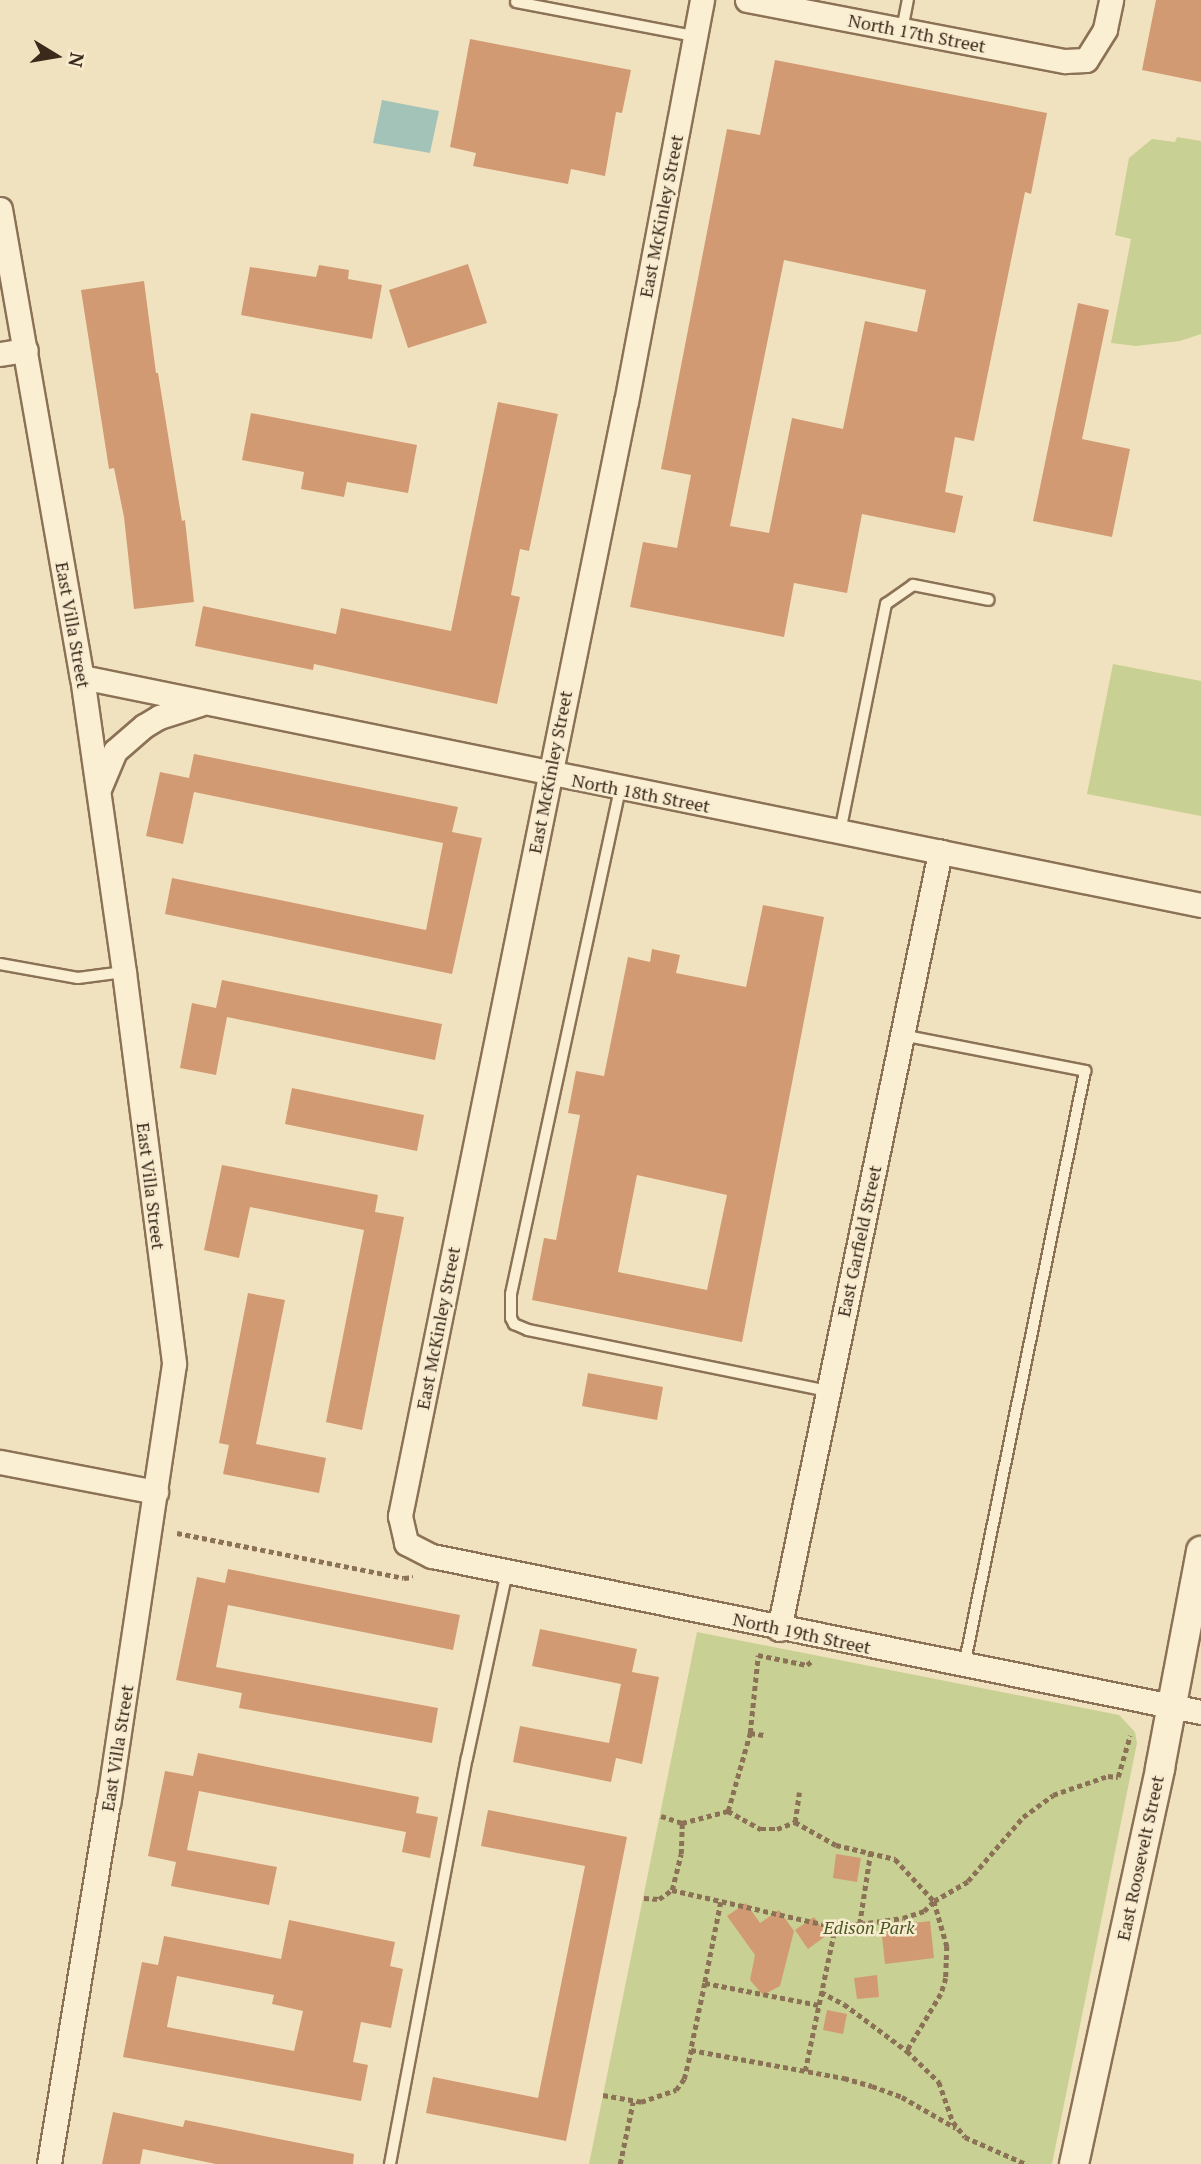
<!DOCTYPE html>
<html>
<head>
<meta charset="utf-8">
<style>
  body { margin:0 }
  #map { position:relative; width:1201px; height:2164px; overflow:hidden; background:#f1e2bf; font-family:"PT Serif",serif }
  div>[style] { position:absolute }
  .green>* { inset:0; background:#c9d093 }
  .water>* { inset:0; background:#a3c3b9 }
  .building>* { inset:0; background:#d29a72 }
  .path>* { height:4.5px; margin-top:-2.25px; transform-origin:0; background:repeating-linear-gradient(90deg,#8b7256 0 5px,transparent 0 8.5px) }
  .roads { filter:drop-shadow(2px 0 #8b7256) drop-shadow(-2px 0 #8b7256) drop-shadow(0 2px #8b7256) drop-shadow(0 -2px #8b7256) }
  .service>* { height:10px; margin:-5px; padding:0 5px; transform-origin:5px; border-radius:5px; background:#fbefd3 }
  .minor>* { height:23px; margin:-11.5px; padding:0 11.5px; transform-origin:11.5px; border-radius:11.5px; background:#fbefd3 }
  .tertiary>* { height:28px; margin:-14px; padding:0 14px; transform-origin:14px; border-radius:14px; background:#fbefd3 }
  span { translate:-50% -50%; white-space:nowrap; text-align:center; line-height:1.15; -webkit-text-stroke:5px #f8ecd0; paint-order:stroke }
  .street-label { font-size:18px; color:#3a2a1c }
  .park-label { font-size:18px; color:#4a5821; font-style:italic }
  .north { position:absolute; left:21px; top:21px; width:70px; height:70px; -webkit-text-stroke:5px #f8ecd0; paint-order:stroke; rotate:101deg; font-size:19px; font-weight:700; line-height:28px; text-align:center; color:#3a2a1c }
  .north::after { content:''; display:block; margin:auto; width:24px; height:32px; background:#3a2a1c; clip-path:polygon(50% 0,100% 100%,50% 72%,0 100%) }
</style>
</head>
<body>
<div id="map">
  <div class="green">
    <i style="clip-path:polygon(1177px 137px,1201px 141px,1201px 334px,1180px 341px,1136px 346px,1111px 343px,1131px 239px,1115px 235px,1129px 158px,1152px 139px,1175px 142px)"></i>
    <i style="clip-path:polygon(1113px 664px,1201px 681px,1201px 816px,1087px 794px)"></i>
    <i style="clip-path:polygon(697px 1632px,1119px 1715px,1135px 1732px,1137px 1743px,1052px 2164px,589px 2164px)"></i>
  </div>
  <div class="water">
    <i style="clip-path:polygon(382px 100px,439px 111px,430px 153px,373px 143px)"></i>
  </div>
  <div class="building">
    <i style="clip-path:polygon(1156px 0,1201px 0,1201px 82px,1142px 70px)"></i>
    <i style="clip-path:polygon(470px 39px,631px 70px,622px 113px,616px 112px,605px 176px,571px 169px,568px 184px,473px 166px,476px 153px,450px 147px)"></i>
    <i style="clip-path:polygon(evenodd,775px 60px,1047px 113px,1031px 194px,1025px 192px,974px 441px,955px 437px,945px 492px,963px 496px,955px 533px,862px 514px,847px 593px,794px 583px,784px 637px,630px 607px,643px 542px,677px 548px,691px 475px,661px 469px,727px 129px,760px 135px,775px 60px,784px 260px,926px 290px,917px 332px,865px 321px,843px 429px,792px 418px,769px 533px,730px 526px,784px 260px)"></i>
    <i style="clip-path:polygon(468px 264px,487px 323px,408px 348px,389px 290px)"></i>
    <i style="clip-path:polygon(319px 265px,349px 270px,348px 279px,382px 285px,372px 339px,241px 315px,250px 267px,316px 277px)"></i>
    <i style="clip-path:polygon(144px 281px,156px 373px,158px 373px,182px 521px,185px 520px,194px 602px,134px 609px,124px 517px,114px 468px,109px 469px,81px 290px)"></i>
    <i style="clip-path:polygon(1078px 303px,1109px 310px,1082px 439px,1130px 449px,1112px 537px,1033px 521px)"></i>
    <i style="clip-path:polygon(498px 402px,558px 414px,529px 551px,520px 549px,511px 595px,520px 597px,497px 704px,314px 664px,313px 670px,195px 646px,203px 606px,336px 634px,341px 608px,451px 631px)"></i>
    <i style="clip-path:polygon(251px 413px,417px 445px,408px 493px,347px 482px,344px 497px,301px 489px,304px 472px,242px 460px)"></i>
    <i style="clip-path:polygon(194px 754px,458px 807px,452px 832px,482px 838px,452px 974px,165px 914px,172px 878px,426px 930px,443px 843px,194px 792px,183px 844px,146px 836px,160px 772px,189px 778px)"></i>
    <i style="clip-path:polygon(evenodd,763px 905px,824px 917px,742px 1342px,532px 1300px,544px 1238px,556px 1240px,580px 1115px,568px 1113px,576px 1071px,604px 1076px,628px 957px,650px 962px,652px 949px,680px 955px,676px 973px,746px 987px,763px 905px,637px 1175px,727px 1195px,707px 1290px,618px 1272px,637px 1175px)"></i>
    <i style="clip-path:polygon(222px 980px,442px 1024px,435px 1060px,227px 1017px,216px 1075px,180px 1068px,192px 1003px,216px 1008px)"></i>
    <i style="clip-path:polygon(292px 1088px,424px 1115px,417px 1151px,285px 1124px)"></i>
    <i style="clip-path:polygon(222px 1165px,378px 1195px,375px 1212px,404px 1217px,362px 1430px,326px 1422px,364px 1230px,250px 1207px,239px 1258px,204px 1250px)"></i>
    <i style="clip-path:polygon(248px 1293px,285px 1300px,256px 1444px,326px 1458px,319px 1493px,223px 1474px,229px 1445px,219px 1443px)"></i>
    <i style="clip-path:polygon(588px 1373px,663px 1387px,657px 1420px,582px 1406px)"></i>
    <i style="clip-path:polygon(228px 1569px,460px 1615px,453px 1650px,228px 1605px,216px 1667px,438px 1708px,432px 1743px,239px 1708px,242px 1693px,176px 1680px,197px 1577px,225px 1583px)"></i>
    <i style="clip-path:polygon(540px 1629px,637px 1649px,632px 1672px,659px 1677px,642px 1764px,616px 1758px,611px 1782px,513px 1762px,520px 1726px,609px 1743px,621px 1684px,532px 1666px)"></i>
    <i style="clip-path:polygon(198px 1753px,419px 1797px,416px 1813px,438px 1817px,430px 1858px,402px 1852px,406px 1832px,199px 1791px,187px 1850px,277px 1867px,269px 1905px,171px 1886px,176px 1862px,148px 1856px,165px 1771px,193px 1776px)"></i>
    <i style="clip-path:polygon(488px 1810px,627px 1837px,566px 2141px,426px 2113px,433px 2077px,538px 2098px,585px 1866px,481px 1846px)"></i>
    <i style="clip-path:polygon(836px 1854px,861px 1858px,857px 1882px,833px 1878px)"></i>
    <i style="clip-path:polygon(746px 1903px,760px 1923px,779px 1910px,794px 1931px,780px 1986px,763px 1995px,750px 1980px,755px 1955px,727px 1916px)"></i>
    <i style="clip-path:polygon(814px 1917px,827px 1935px,808px 1949px,795px 1930px)"></i>
    <i style="clip-path:polygon(evenodd,289px 1920px,395px 1942px,390px 1966px,403px 1969px,391px 2028px,361px 2022px,353px 2062px,368px 2065px,361px 2101px,123px 2057px,142px 1962px,158px 1965px,164px 1936px,281px 1959px,289px 1920px,177px 1976px,274px 1995px,272px 2004px,303px 2011px,294px 2051px,167px 2027px,177px 1976px)"></i>
    <i style="clip-path:polygon(930px 1921px,934px 1958px,885px 1964px,881px 1927px)"></i>
    <i style="clip-path:polygon(877px 1975px,879px 1997px,857px 1999px,854px 1978px)"></i>
    <i style="clip-path:polygon(827px 2010px,847px 2014px,843px 2034px,823px 2030px)"></i>
    <i style="clip-path:polygon(113px 2112px,183px 2127px,185px 2120px,354px 2154px,353px 2164px,216px 2164px,143px 2149px,140px 2164px,102px 2164px)"></i>
  </div>
  <div class="path">
    <i style="left:177px;top:1533px;width:231px;rotate:11.2deg"></i>
    <i style="left:404px;top:1578px;width:9px;rotate:-6deg"></i>
    <i style="left:750px;top:1733px;width:14px;rotate:8deg"></i>
    <i style="left:728px;top:1811px;width:81px;rotate:-74.2deg"></i>
    <i style="left:750px;top:1733px;width:78px;rotate:-84.1deg"></i>
    <i style="left:758px;top:1655px;width:50px;rotate:11.5deg"></i>
    <i style="left:807px;top:1665px;width:8px;rotate:-40deg"></i>
    <i style="left:661px;top:1816px;width:22px;rotate:18deg"></i>
    <i style="left:682px;top:1823px;width:48px;rotate:-14.6deg"></i>
    <i style="left:728px;top:1811px;width:38px;rotate:29deg"></i>
    <i style="left:761px;top:1829px;width:16px"></i>
    <i style="left:777px;top:1829px;width:19px;rotate:-21deg"></i>
    <i style="left:795px;top:1822px;width:47px;rotate:29.3deg"></i>
    <i style="left:836px;top:1845px;width:61px;rotate:13.3deg"></i>
    <i style="left:895px;top:1859px;width:57px;rotate:47.1deg"></i>
    <i style="left:934px;top:1901px;width:47px;rotate:73.9deg"></i>
    <i style="left:947px;top:1946px;width:32px;rotate:92deg"></i>
    <i style="left:946px;top:1978px;width:17px;rotate:107deg"></i>
    <i style="left:941px;top:1994px;width:66px;rotate:120.8deg"></i>
    <i style="left:795px;top:1822px;width:30px;rotate:-82deg"></i>
    <i style="left:871px;top:1852px;width:73px;rotate:98.7deg"></i>
    <i style="left:860px;top:1924px;width:43px;rotate:-7.9deg"></i>
    <i style="left:903px;top:1918px;width:22px;rotate:-18deg"></i>
    <i style="left:924px;top:1911px;width:14px;rotate:-45deg"></i>
    <i style="left:934px;top:1901px;width:39px;rotate:-30deg"></i>
    <i style="left:968px;top:1881px;width:84px;rotate:-49.3deg"></i>
    <i style="left:1023px;top:1817px;width:37px;rotate:-36deg"></i>
    <i style="left:1053px;top:1795px;width:58px;rotate:-19.1deg"></i>
    <i style="left:1108px;top:1776px;width:10px;rotate:6deg"></i>
    <i style="left:1118px;top:1777px;width:43px;rotate:-73.7deg"></i>
    <i style="left:672px;top:1890px;width:167px;rotate:12.8deg"></i>
    <i style="left:835px;top:1927px;width:25px;rotate:-7deg"></i>
    <i style="left:644px;top:1898px;width:15px;rotate:4deg"></i>
    <i style="left:659px;top:1899px;width:16px;rotate:-35deg"></i>
    <i style="left:672px;top:1890px;width:37px;rotate:-76deg"></i>
    <i style="left:681px;top:1854px;width:31px;rotate:-88deg"></i>
    <i style="left:721px;top:1902px;width:83px;rotate:101.2deg"></i>
    <i style="left:705px;top:1983px;width:116px;rotate:10.9deg"></i>
    <i style="left:705px;top:1983px;width:68px;rotate:101.8deg"></i>
    <i style="left:691px;top:2050px;width:156px;rotate:10.4deg"></i>
    <i style="left:844px;top:2078px;width:29px;rotate:16deg"></i>
    <i style="left:872px;top:2086px;width:32px;rotate:20deg"></i>
    <i style="left:902px;top:2097px;width:62px;rotate:29.9deg"></i>
    <i style="left:821px;top:1992px;width:26px;rotate:28deg"></i>
    <i style="left:844px;top:2004px;width:79px;rotate:36.7deg"></i>
    <i style="left:907px;top:2051px;width:45px;rotate:44.1deg"></i>
    <i style="left:939px;top:2082px;width:42px;rotate:70.7deg"></i>
    <i style="left:953px;top:2122px;width:19px;rotate:51deg"></i>
    <i style="left:965px;top:2137px;width:67px;rotate:23.9deg"></i>
    <i style="left:805px;top:2071px;width:147px;rotate:-78.2deg"></i>
    <i style="left:603px;top:2095px;width:39px;rotate:10deg"></i>
    <i style="left:641px;top:2102px;width:37px;rotate:-19deg"></i>
    <i style="left:676px;top:2090px;width:14px;rotate:-54deg"></i>
    <i style="left:684px;top:2079px;width:30px;rotate:-76deg"></i>
    <i style="left:620px;top:2164px;width:63px;rotate:-78.2deg"></i>
  </div>
  <div class="roads">
    <div class="service">
      <i style="left:516px;top:2px;width:182px;rotate:10.8deg"></i>
      <i style="left:902px;top:30px;width:31px;rotate:-79deg"></i>
      <i style="left:620px;top:789px;width:517px;rotate:102.18deg"></i>
      <i style="left:511px;top:1294px;width:24px;rotate:90deg"></i>
      <i style="left:511px;top:1318px;width:7px;rotate:63deg"></i>
      <i style="left:514px;top:1324px;width:15px;rotate:23deg"></i>
      <i style="left:528px;top:1330px;width:306px;rotate:11.5deg"></i>
      <i style="left:840px;top:832px;width:233px;rotate:-78.6deg"></i>
      <i style="left:886px;top:604px;width:33px;rotate:-35deg"></i>
      <i style="left:913px;top:585px;width:77px;rotate:11.2deg"></i>
      <i style="left:0;top:964px;width:79px;rotate:10.2deg"></i>
      <i style="left:78px;top:978px;width:46px;rotate:-7.4deg"></i>
      <i style="left:902px;top:1035px;width:187px;rotate:11.1deg"></i>
      <i style="left:1085px;top:1071px;width:607px;rotate:101.49deg"></i>
      <i style="left:390px;top:2164px;width:413px;rotate:-79.3deg"></i>
      <i style="left:467px;top:1758px;width:190px;rotate:-77.9deg"></i>
    </div>
    <div class="minor">
      <i style="left:702px;top:0;width:408px;rotate:100.7deg"></i>
      <i style="left:626px;top:401px;width:1138px;rotate:101.46deg"></i>
      <i style="left:400px;top:1516px;width:28px;rotate:77deg"></i>
      <i style="left:406px;top:1543px;width:29px;rotate:27deg"></i>
      <i style="left:432px;top:1556px;width:785px;rotate:11.47deg"></i>
      <i style="left:747px;top:0;width:324px;rotate:10.9deg"></i>
      <i style="left:1065px;top:61px;width:21px;rotate:-3deg"></i>
      <i style="left:1086px;top:60px;width:36px;rotate:-58deg"></i>
      <i style="left:1105px;top:29px;width:30px;rotate:-78deg"></i>
      <i style="left:0;top:209px;width:475px;rotate:80.1deg"></i>
      <i style="left:82px;top:677px;width:298px;rotate:81.9deg"></i>
      <i style="left:124px;top:972px;width:395px;rotate:82.7deg"></i>
      <i style="left:174px;top:1364px;width:444px;rotate:98.5deg"></i>
      <i style="left:108px;top:1803px;width:366px;rotate:99.3deg"></i>
      <i style="left:0;top:354px;width:26px;rotate:-9deg"></i>
      <i style="left:82px;top:677px;width:1142px;rotate:11.52deg"></i>
      <i style="left:99px;top:789px;width:41px;rotate:-67.2deg"></i>
      <i style="left:115px;top:751px;width:38px;rotate:-41deg"></i>
      <i style="left:144px;top:726px;width:17px;rotate:-31deg"></i>
      <i style="left:159px;top:717px;width:43px;rotate:-17.6deg"></i>
      <i style="left:0;top:1462px;width:159px;rotate:10.9deg"></i>
      <i style="left:779px;top:1629px;width:794px;rotate:-78.29deg"></i>
    </div>
    <div class="tertiary">
      <i style="left:1074px;top:2164px;width:405px;rotate:-77.7deg"></i>
      <i style="left:1160px;top:1768px;width:221px;rotate:-79.3deg"></i>
    </div>
  </div>
  <div class="street-label">
    <span style="left:917px;top:33px;rotate:11deg">North 17th Street</span>
    <span style="left:661px;top:216px;rotate:-79deg">East McKinley Street</span>
    <span style="left:73px;top:625px;rotate:80deg">East Villa Street</span>
    <span style="left:550px;top:772px;rotate:-79deg">East McKinley Street</span>
    <span style="left:641px;top:793px;rotate:11deg">North 18th Street</span>
    <span style="left:151px;top:1186px;rotate:83deg">East Villa Street</span>
    <span style="left:859px;top:1241px;rotate:-78deg">East Garfield Street</span>
    <span style="left:438px;top:1328px;rotate:-79deg">East McKinley Street</span>
    <span style="left:802px;top:1633px;rotate:12deg">North 19th Street</span>
    <span style="left:117px;top:1748px;rotate:-81deg">East Villa Street</span>
    <span style="left:1140px;top:1858px;rotate:-78deg">East Roosevelt Street</span>
  </div>
  <div class="park-label">
    <span style="left:869px;top:1927px">Edison Park</span>
  </div>
  <div class="north">N</div>
</div>
</body>
</html>
